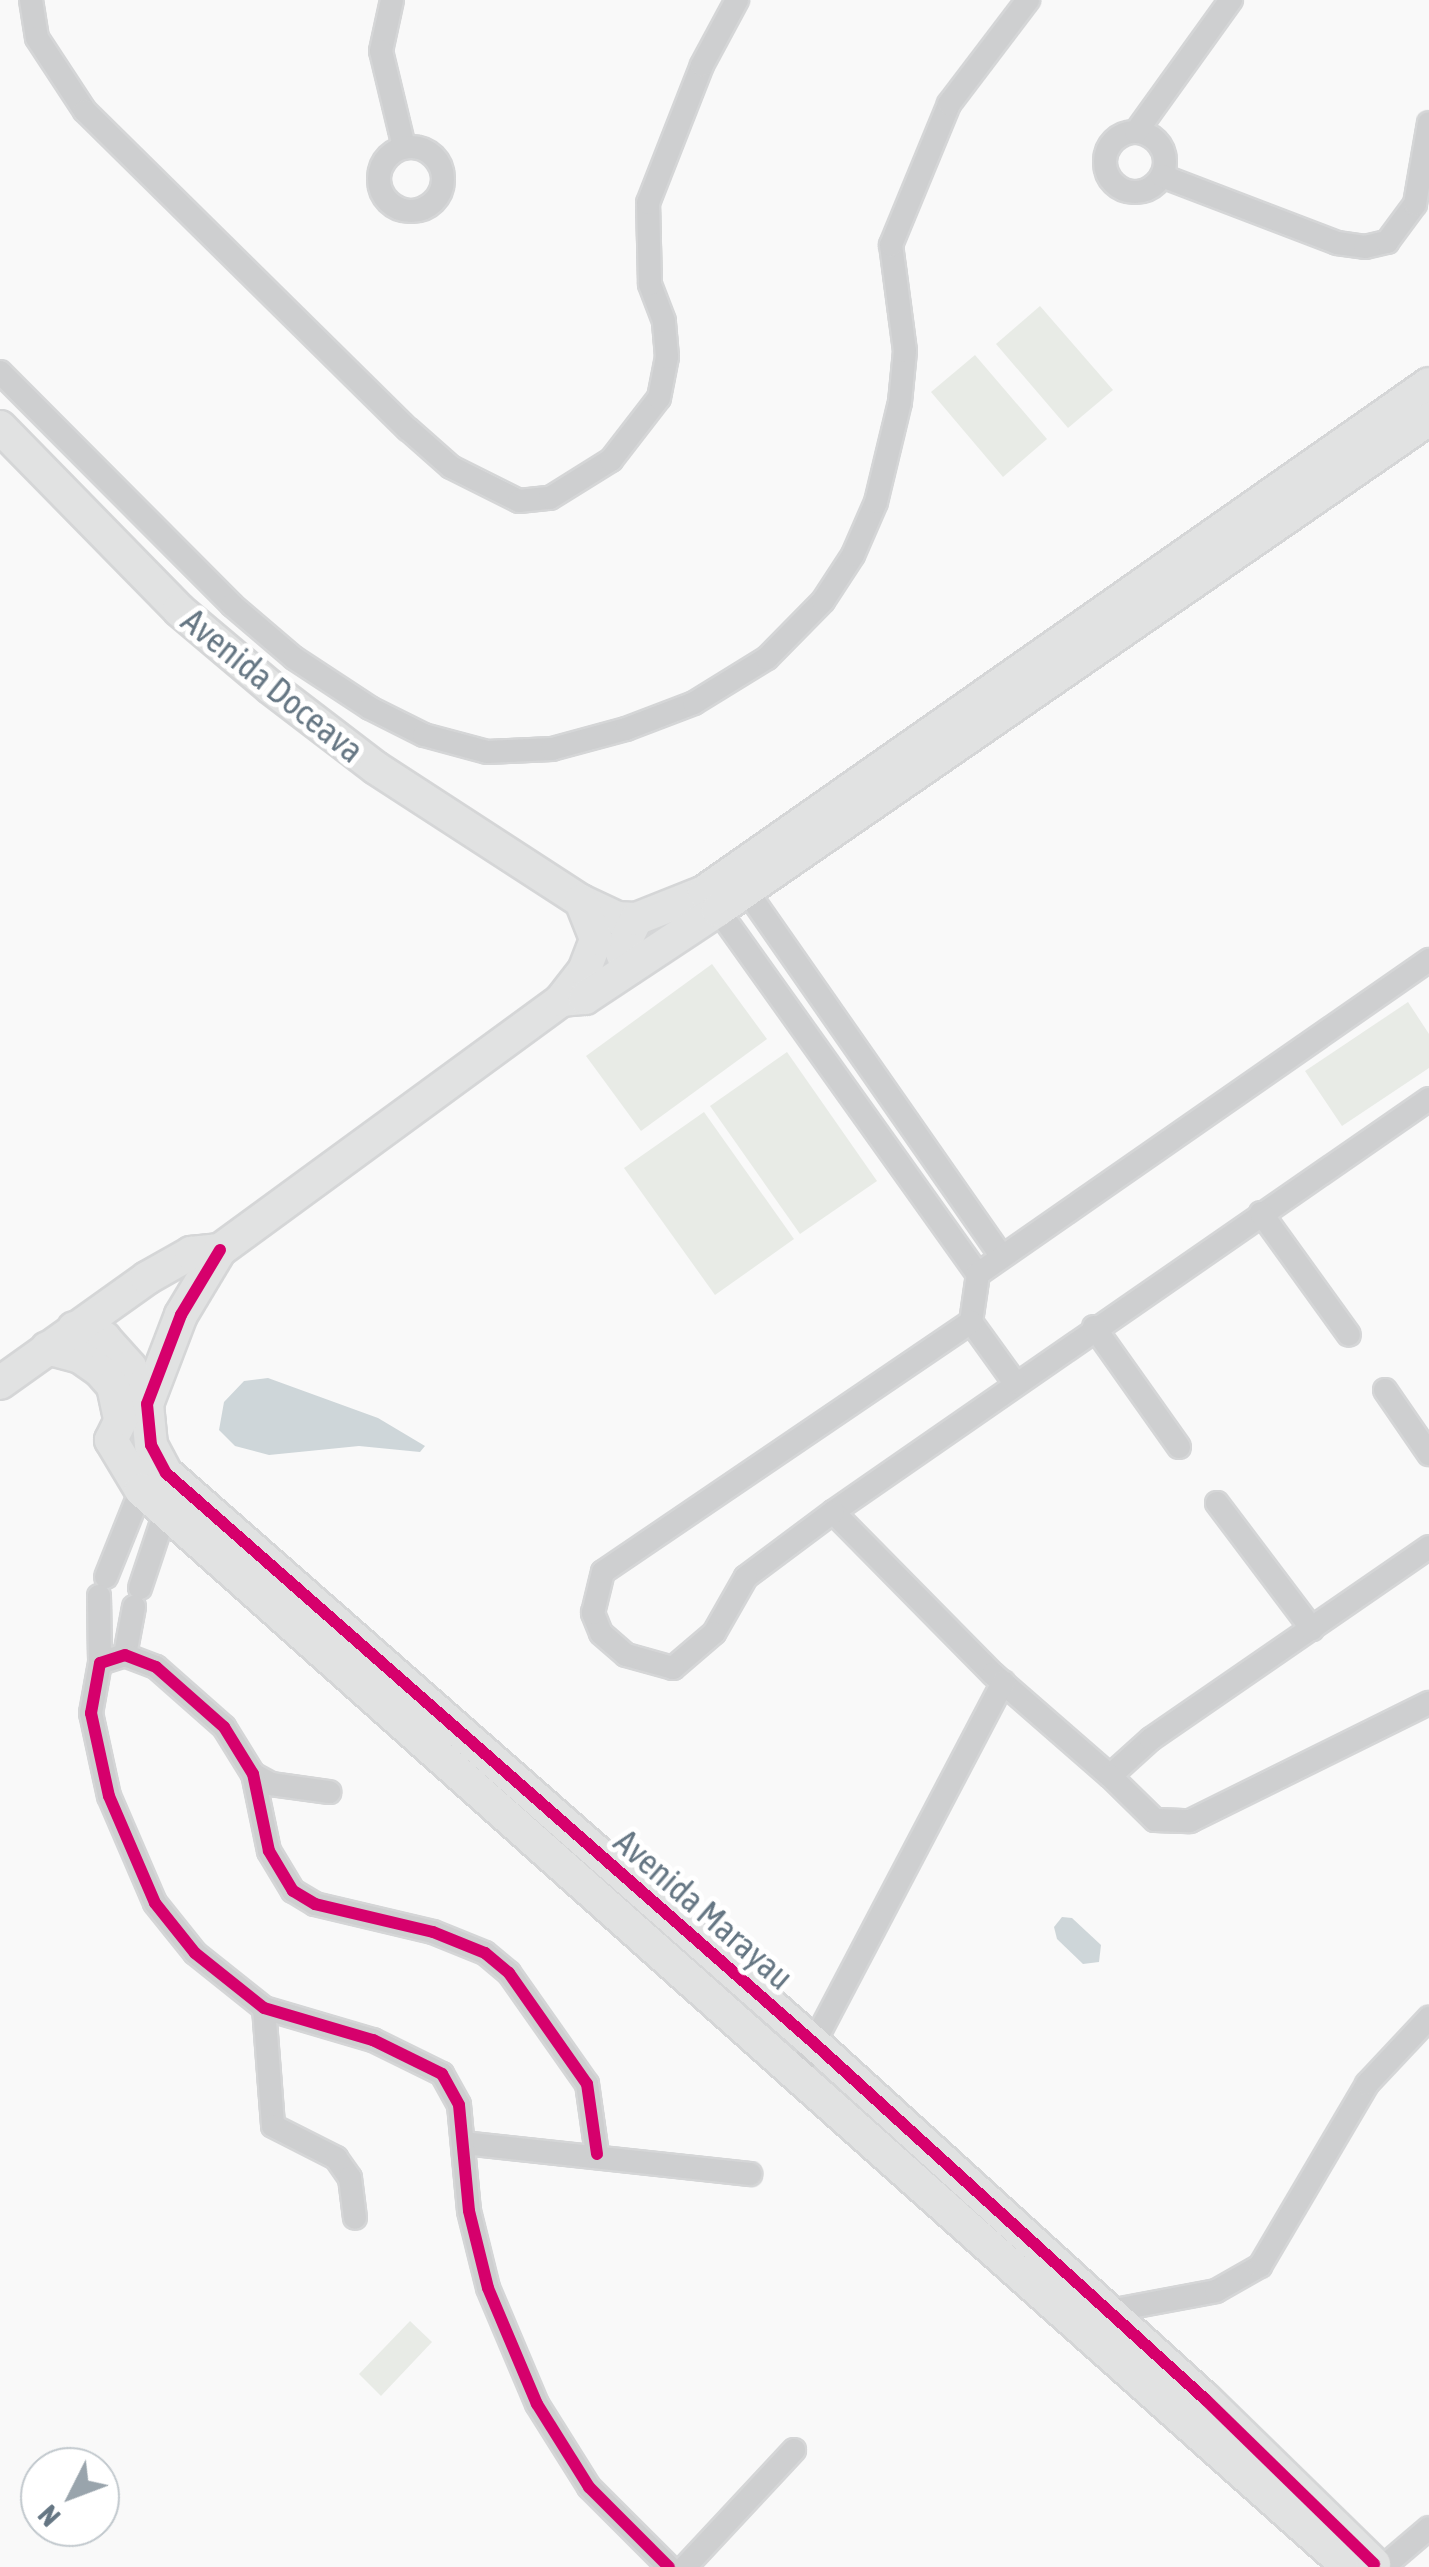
<!DOCTYPE html>
<html>
<head>
<meta charset="utf-8">
<style>
  body { margin:0 }
  #map { position:relative; width:1429px; height:2567px; overflow:hidden; background:#f9f9f9; font-family:"Asap Condensed",sans-serif }
  div>[style] { position:absolute }
  .green>* { inset:0; background:#e8ebe6 }
  .water>* { inset:0; background:#ced6d9 }
  .roads { filter:drop-shadow(2px 0 #d5d6d7) drop-shadow(-2px 0 #d5d6d7) drop-shadow(0 2px #d5d6d7) drop-shadow(0 -2px #d5d6d7) }
  .street>* { height:22px; margin:-11px; padding:0 11px; transform-origin:11px; border-radius:11px; background:#cecfd0 }
  .street>.ring { margin:-11px; padding:0; box-sizing:content-box; background:none; border:22px solid #cecfd0; border-radius:50% }
  .secondary>* { height:32px; margin:-16px; padding:0 16px; transform-origin:16px; border-radius:16px; background:#e1e2e2 }
  .cycleway>* { height:12px; margin:-6px; padding:0 6px; transform-origin:6px; border-radius:6px; background:#d6006c }
  span { translate:-50% -50%; white-space:nowrap; text-align:center; line-height:1.15; -webkit-text-stroke:10px #fff; paint-order:stroke }
  .street-label { font-size:35px; color:#657683 }
  .north { position:absolute; left:20px; top:2447px; width:100px; height:100px; box-sizing:border-box; background:#fff; border:2px solid #c1c8cd; border-radius:50%; rotate:228deg; font-size:28px; font-weight:700; line-height:40px; text-align:center; color:#657683 }
  .north::after { content:''; display:block; margin:auto; width:35px; height:45px; background:#99a4ac; clip-path:polygon(50% 0,100% 100%,50% 72%,0 100%) }
</style>
</head>
<body>
<div id="map">
  <div class="green">
    <i style="clip-path:polygon(1040px 306px,1113px 390px,1068px 428px,996px 344px)"></i>
    <i style="clip-path:polygon(975px 355px,1047px 439px,1003px 477px,931px 392px)"></i>
    <i style="clip-path:polygon(712px 964px,767px 1039px,641px 1131px,586px 1056px)"></i>
    <i style="clip-path:polygon(1408px 1002px,1429px 1034px,1429px 1068px,1342px 1126px,1305px 1071px)"></i>
    <i style="clip-path:polygon(787px 1052px,877px 1181px,800px 1234px,710px 1106px)"></i>
    <i style="clip-path:polygon(704px 1112px,794px 1239px,715px 1295px,624px 1168px)"></i>
    <i style="clip-path:polygon(410px 2321px,432px 2342px,381px 2396px,359px 2374px)"></i>
  </div>
  <div class="water">
    <i style="clip-path:polygon(268px 1378px,378px 1418px,425px 1446px,420px 1452px,359px 1446px,269px 1455px,235px 1446px,219px 1430px,224px 1402px,244px 1381px)"></i>
    <i style="clip-path:polygon(1062px 1917px,1072px 1918px,1101px 1945px,1099px 1962px,1083px 1964px,1057px 1939px,1054px 1927px)"></i>
  </div>
  <div class="roads">
    <div class="street">
      <i style="left:31px;top:0;width:38px;rotate:81deg"></i>
      <i style="left:37px;top:38px;width:87px;rotate:56.7deg"></i>
      <i style="left:85px;top:111px;width:453px;rotate:44.6deg"></i>
      <i style="left:408px;top:429px;width:57px;rotate:41.5deg"></i>
      <i style="left:451px;top:467px;width:76px;rotate:26.6deg"></i>
      <i style="left:519px;top:501px;width:31px;rotate:-6deg"></i>
      <i style="left:550px;top:498px;width:72px;rotate:-31.9deg"></i>
      <i style="left:611px;top:460px;width:78px;rotate:-52.3deg"></i>
      <i style="left:659px;top:398px;width:42px;rotate:-79deg"></i>
      <i style="left:667px;top:357px;width:36px;rotate:-95deg"></i>
      <i style="left:664px;top:321px;width:40px;rotate:-111deg"></i>
      <i style="left:650px;top:284px;width:81px;rotate:-91.4deg"></i>
      <i style="left:648px;top:203px;width:148px;rotate:-68.6deg"></i>
      <i style="left:702px;top:65px;width:74px;rotate:-61.7deg"></i>
      <i style="left:392px;top:0;width:52px;rotate:102.2deg"></i>
      <i style="left:381px;top:51px;width:99px;rotate:76.5deg"></i>
      <i class="ring" style="left:1105px;top:132px;width:38px;height:38px"></i>
      <i style="left:1136px;top:132px;width:163px;rotate:-54.3deg"></i>
      <i class="ring" style="left:379px;top:147px;width:42px;height:42px"></i>
      <i style="left:1162px;top:176px;width:187px;rotate:20.9deg"></i>
      <i style="left:1337px;top:243px;width:28px;rotate:8deg"></i>
      <i style="left:1365px;top:247px;width:23px;rotate:-13deg"></i>
      <i style="left:1387px;top:242px;width:47px;rotate:-53.6deg"></i>
      <i style="left:1415px;top:204px;width:82px;rotate:-80.2deg"></i>
      <i style="left:0;top:372px;width:329px;rotate:45.1deg"></i>
      <i style="left:232px;top:605px;width:82px;rotate:40.5deg"></i>
      <i style="left:294px;top:658px;width:91px;rotate:33.3deg"></i>
      <i style="left:370px;top:708px;width:60px;rotate:26.6deg"></i>
      <i style="left:424px;top:735px;width:65px;rotate:15.1deg"></i>
      <i style="left:487px;top:752px;width:65px;rotate:-2.6deg"></i>
      <i style="left:552px;top:749px;width:77px;rotate:-15.1deg"></i>
      <i style="left:626px;top:729px;width:73px;rotate:-20.9deg"></i>
      <i style="left:694px;top:703px;width:86px;rotate:-31.7deg"></i>
      <i style="left:767px;top:658px;width:80px;rotate:-45.5deg"></i>
      <i style="left:823px;top:601px;width:55px;rotate:-56.9deg"></i>
      <i style="left:853px;top:555px;width:58px;rotate:-66.5deg"></i>
      <i style="left:876px;top:502px;width:103px;rotate:-76.5deg"></i>
      <i style="left:900px;top:402px;width:51px;rotate:-84.4deg"></i>
      <i style="left:905px;top:351px;width:107px;rotate:-97.5deg"></i>
      <i style="left:891px;top:245px;width:152px;rotate:-67.6deg"></i>
      <i style="left:949px;top:104px;width:131px;rotate:-52.8deg"></i>
      <i style="left:746px;top:890px;width:445px;rotate:55.1deg"></i>
      <i style="left:718px;top:910px;width:447px;rotate:54.5deg"></i>
      <i style="left:1429px;top:1099px;width:725px;rotate:145.28deg"></i>
      <i style="left:833px;top:1512px;width:228px;rotate:45.4deg"></i>
      <i style="left:993px;top:1674px;width:155px;rotate:41.1deg"></i>
      <i style="left:1110px;top:1776px;width:55px;rotate:-42.1deg"></i>
      <i style="left:1151px;top:1739px;width:338px;rotate:-34.6deg"></i>
      <i style="left:1261px;top:1213px;width:150px;rotate:54.2deg"></i>
      <i style="left:1094px;top:1327px;width:147px;rotate:54.7deg"></i>
      <i style="left:1015px;top:1383px;width:75px;rotate:-125.8deg"></i>
      <i style="left:971px;top:1322px;width:49px;rotate:-81.7deg"></i>
      <i style="left:978px;top:1274px;width:550px;rotate:-34.85deg"></i>
      <i style="left:1385px;top:1390px;width:78px;rotate:55.5deg"></i>
      <i style="left:1217px;top:1503px;width:158px;rotate:53deg"></i>
      <i style="left:833px;top:1512px;width:109px;rotate:143.2deg"></i>
      <i style="left:746px;top:1577px;width:64px;rotate:119.7deg"></i>
      <i style="left:714px;top:1633px;width:54px;rotate:139.5deg"></i>
      <i style="left:673px;top:1668px;width:49px;rotate:-164.5deg"></i>
      <i style="left:626px;top:1655px;width:33px;rotate:-139deg"></i>
      <i style="left:601px;top:1633px;width:22px;rotate:-112deg"></i>
      <i style="left:593px;top:1613px;width:42px;rotate:-76.3deg"></i>
      <i style="left:603px;top:1572px;width:445px;rotate:-34.2deg"></i>
      <i style="left:106px;top:1577px;width:94px;rotate:-68.1deg"></i>
      <i style="left:140px;top:1588px;width:82px;rotate:-71.6deg"></i>
      <i style="left:99px;top:1596px;width:67px;rotate:89.1deg"></i>
      <i style="left:125px;top:1655px;width:49px;rotate:-79.4deg"></i>
      <i style="left:253px;top:1774px;width:21px;rotate:29deg"></i>
      <i style="left:271px;top:1784px;width:59px;rotate:7.9deg"></i>
      <i style="left:1110px;top:1776px;width:63px;rotate:44.4deg"></i>
      <i style="left:1155px;top:1820px;width:35px;rotate:2deg"></i>
      <i style="left:1190px;top:1821px;width:267px;rotate:-26.3deg"></i>
      <i style="left:264px;top:2008px;width:118px;rotate:85.6deg"></i>
      <i style="left:273px;top:2126px;width:71px;rotate:26.9deg"></i>
      <i style="left:336px;top:2158px;width:24px;rotate:55deg"></i>
      <i style="left:350px;top:2178px;width:40px;rotate:82.9deg"></i>
      <i style="left:796px;top:2077px;width:446px;rotate:-62.3deg"></i>
      <i style="left:464px;top:2143px;width:288px;rotate:6.2deg"></i>
      <i style="left:597px;top:2154px;width:71px;rotate:-98.1deg"></i>
      <i style="left:587px;top:2084px;width:136px;rotate:-125.1deg"></i>
      <i style="left:509px;top:1973px;width:31px;rotate:-140deg"></i>
      <i style="left:485px;top:1953px;width:56px;rotate:-158deg"></i>
      <i style="left:433px;top:1932px;width:121px;rotate:-166.7deg"></i>
      <i style="left:315px;top:1904px;width:26px;rotate:-149deg"></i>
      <i style="left:293px;top:1891px;width:47px;rotate:-121deg"></i>
      <i style="left:269px;top:1851px;width:79px;rotate:-101.7deg"></i>
      <i style="left:253px;top:1774px;width:55px;rotate:-121.7deg"></i>
      <i style="left:224px;top:1727px;width:91px;rotate:-138.6deg"></i>
      <i style="left:156px;top:1667px;width:33px;rotate:-159deg"></i>
      <i style="left:125px;top:1655px;width:26px;rotate:162deg"></i>
      <i style="left:100px;top:1663px;width:51px;rotate:100.2deg"></i>
      <i style="left:91px;top:1713px;width:85px;rotate:77.8deg"></i>
      <i style="left:109px;top:1796px;width:116px;rotate:66.7deg"></i>
      <i style="left:155px;top:1903px;width:64px;rotate:51.3deg"></i>
      <i style="left:195px;top:1953px;width:88px;rotate:38.6deg"></i>
      <i style="left:264px;top:2008px;width:114px;rotate:16.4deg"></i>
      <i style="left:373px;top:2040px;width:77px;rotate:26.2deg"></i>
      <i style="left:442px;top:2074px;width:35px;rotate:61deg"></i>
      <i style="left:459px;top:2105px;width:106px;rotate:84.6deg"></i>
      <i style="left:469px;top:2211px;width:79px;rotate:76.1deg"></i>
      <i style="left:488px;top:2288px;width:126px;rotate:67.1deg"></i>
      <i style="left:537px;top:2404px;width:98px;rotate:57.9deg"></i>
      <i style="left:589px;top:2487px;width:113px;rotate:45deg"></i>
      <i style="left:1099px;top:2313px;width:119px;rotate:-10.6deg"></i>
      <i style="left:1216px;top:2291px;width:51px;rotate:-29.6deg"></i>
      <i style="left:1260px;top:2266px;width:211px;rotate:-59.5deg"></i>
      <i style="left:1367px;top:2084px;width:91px;rotate:-46.8deg"></i>
      <i style="left:1389px;top:2562px;width:52px;rotate:-40.4deg"></i>
      <i style="left:685px;top:2567px;width:160px;rotate:-47deg"></i>
    </div>
    <div class="secondary">
      <i style="left:0;top:427px;width:256px;rotate:45.6deg"></i>
      <i style="left:179px;top:610px;width:119px;rotate:40.2deg"></i>
      <i style="left:270px;top:687px;width:133px;rotate:37.4deg"></i>
      <i style="left:376px;top:768px;width:244px;rotate:33deg"></i>
      <i style="left:581px;top:901px;width:40px;rotate:25deg"></i>
      <i style="left:617px;top:918px;width:19px;rotate:3deg"></i>
      <i style="left:628px;top:969px;width:20px;rotate:-110deg"></i>
      <i style="left:621px;top:950px;width:34px;rotate:-64deg"></i>
      <i style="left:636px;top:919px;width:73px;rotate:-21.7deg"></i>
      <i style="left:704px;top:892px;width:885px;rotate:-35.02deg"></i>
      <i style="left:561px;top:1000px;width:37px;rotate:-52deg"></i>
      <i style="left:584px;top:971px;width:34px;rotate:-69deg"></i>
      <i style="left:596px;top:939px;width:41px;rotate:-111.5deg"></i>
      <i style="left:220px;top:1250px;width:76px;rotate:121deg"></i>
      <i style="left:181px;top:1315px;width:95px;rotate:110.9deg"></i>
      <i style="left:147px;top:1404px;width:41px;rotate:84.4deg"></i>
      <i style="left:151px;top:1445px;width:32px;rotate:62deg"></i>
      <i style="left:166px;top:1473px;width:864px;rotate:41.34deg"></i>
      <i style="left:815px;top:2044px;width:529px;rotate:42.32deg"></i>
      <i style="left:1206px;top:2400px;width:235px;rotate:44.3deg"></i>
      <i style="left:74px;top:1328px;width:32px;rotate:18deg"></i>
      <i style="left:104px;top:1338px;width:39px;rotate:48deg"></i>
      <i style="left:130px;top:1367px;width:23px;rotate:75deg"></i>
      <i style="left:136px;top:1389px;width:57px;rotate:116.1deg"></i>
      <i style="left:111px;top:1440px;width:58px;rotate:59deg"></i>
      <i style="left:141px;top:1490px;width:1609px;rotate:41.73deg"></i>
      <i style="left:47px;top:1348px;width:34px;rotate:15deg"></i>
      <i style="left:80px;top:1357px;width:24px;rotate:35deg"></i>
      <i style="left:100px;top:1371px;width:20px;rotate:49deg"></i>
      <i style="left:113px;top:1386px;width:33px;rotate:78deg"></i>
      <i style="left:0;top:1383px;width:181px;rotate:-35.5deg"></i>
      <i style="left:147px;top:1278px;width:51px;rotate:-29.6deg"></i>
      <i style="left:191px;top:1253px;width:29px;rotate:-6deg"></i>
      <i style="left:220px;top:1250px;width:423px;rotate:-36.2deg"></i>
      <i style="left:561px;top:1000px;width:24px;rotate:-5deg"></i>
      <i style="left:585px;top:998px;width:159px;rotate:-33.5deg"></i>
      <i style="left:718px;top:910px;width:864px;rotate:-34.63deg"></i>
    </div>
  </div>
  <div class="cycleway">
    <i style="left:220px;top:1250px;width:76px;rotate:121deg"></i>
    <i style="left:181px;top:1315px;width:95px;rotate:110.9deg"></i>
    <i style="left:147px;top:1404px;width:41px;rotate:84.4deg"></i>
    <i style="left:151px;top:1445px;width:32px;rotate:62deg"></i>
    <i style="left:166px;top:1473px;width:864px;rotate:41.34deg"></i>
    <i style="left:815px;top:2044px;width:529px;rotate:42.32deg"></i>
    <i style="left:1206px;top:2400px;width:235px;rotate:44.3deg"></i>
    <i style="left:597px;top:2154px;width:71px;rotate:-98.1deg"></i>
    <i style="left:587px;top:2084px;width:136px;rotate:-125.1deg"></i>
    <i style="left:509px;top:1973px;width:31px;rotate:-140deg"></i>
    <i style="left:485px;top:1953px;width:56px;rotate:-158deg"></i>
    <i style="left:433px;top:1932px;width:121px;rotate:-166.7deg"></i>
    <i style="left:315px;top:1904px;width:26px;rotate:-149deg"></i>
    <i style="left:293px;top:1891px;width:47px;rotate:-121deg"></i>
    <i style="left:269px;top:1851px;width:79px;rotate:-101.7deg"></i>
    <i style="left:253px;top:1774px;width:55px;rotate:-121.7deg"></i>
    <i style="left:224px;top:1727px;width:91px;rotate:-138.6deg"></i>
    <i style="left:156px;top:1667px;width:33px;rotate:-159deg"></i>
    <i style="left:125px;top:1655px;width:26px;rotate:162deg"></i>
    <i style="left:100px;top:1663px;width:51px;rotate:100.2deg"></i>
    <i style="left:91px;top:1713px;width:85px;rotate:77.8deg"></i>
    <i style="left:109px;top:1796px;width:116px;rotate:66.7deg"></i>
    <i style="left:155px;top:1903px;width:64px;rotate:51.3deg"></i>
    <i style="left:195px;top:1953px;width:88px;rotate:38.6deg"></i>
    <i style="left:264px;top:2008px;width:114px;rotate:16.4deg"></i>
    <i style="left:373px;top:2040px;width:77px;rotate:26.2deg"></i>
    <i style="left:442px;top:2074px;width:35px;rotate:61deg"></i>
    <i style="left:459px;top:2105px;width:106px;rotate:84.6deg"></i>
    <i style="left:469px;top:2211px;width:79px;rotate:76.1deg"></i>
    <i style="left:488px;top:2288px;width:126px;rotate:67.1deg"></i>
    <i style="left:537px;top:2404px;width:98px;rotate:57.9deg"></i>
    <i style="left:589px;top:2487px;width:113px;rotate:45deg"></i>
  </div>
  <div class="street-label">
    <span style="left:273px;top:685px;rotate:39deg">Avenida Doceava</span>
    <span style="left:704px;top:1909px;rotate:41deg">Avenida Marayau</span>
  </div>
  <div class="north">N</div>
</div>
</body>
</html>
